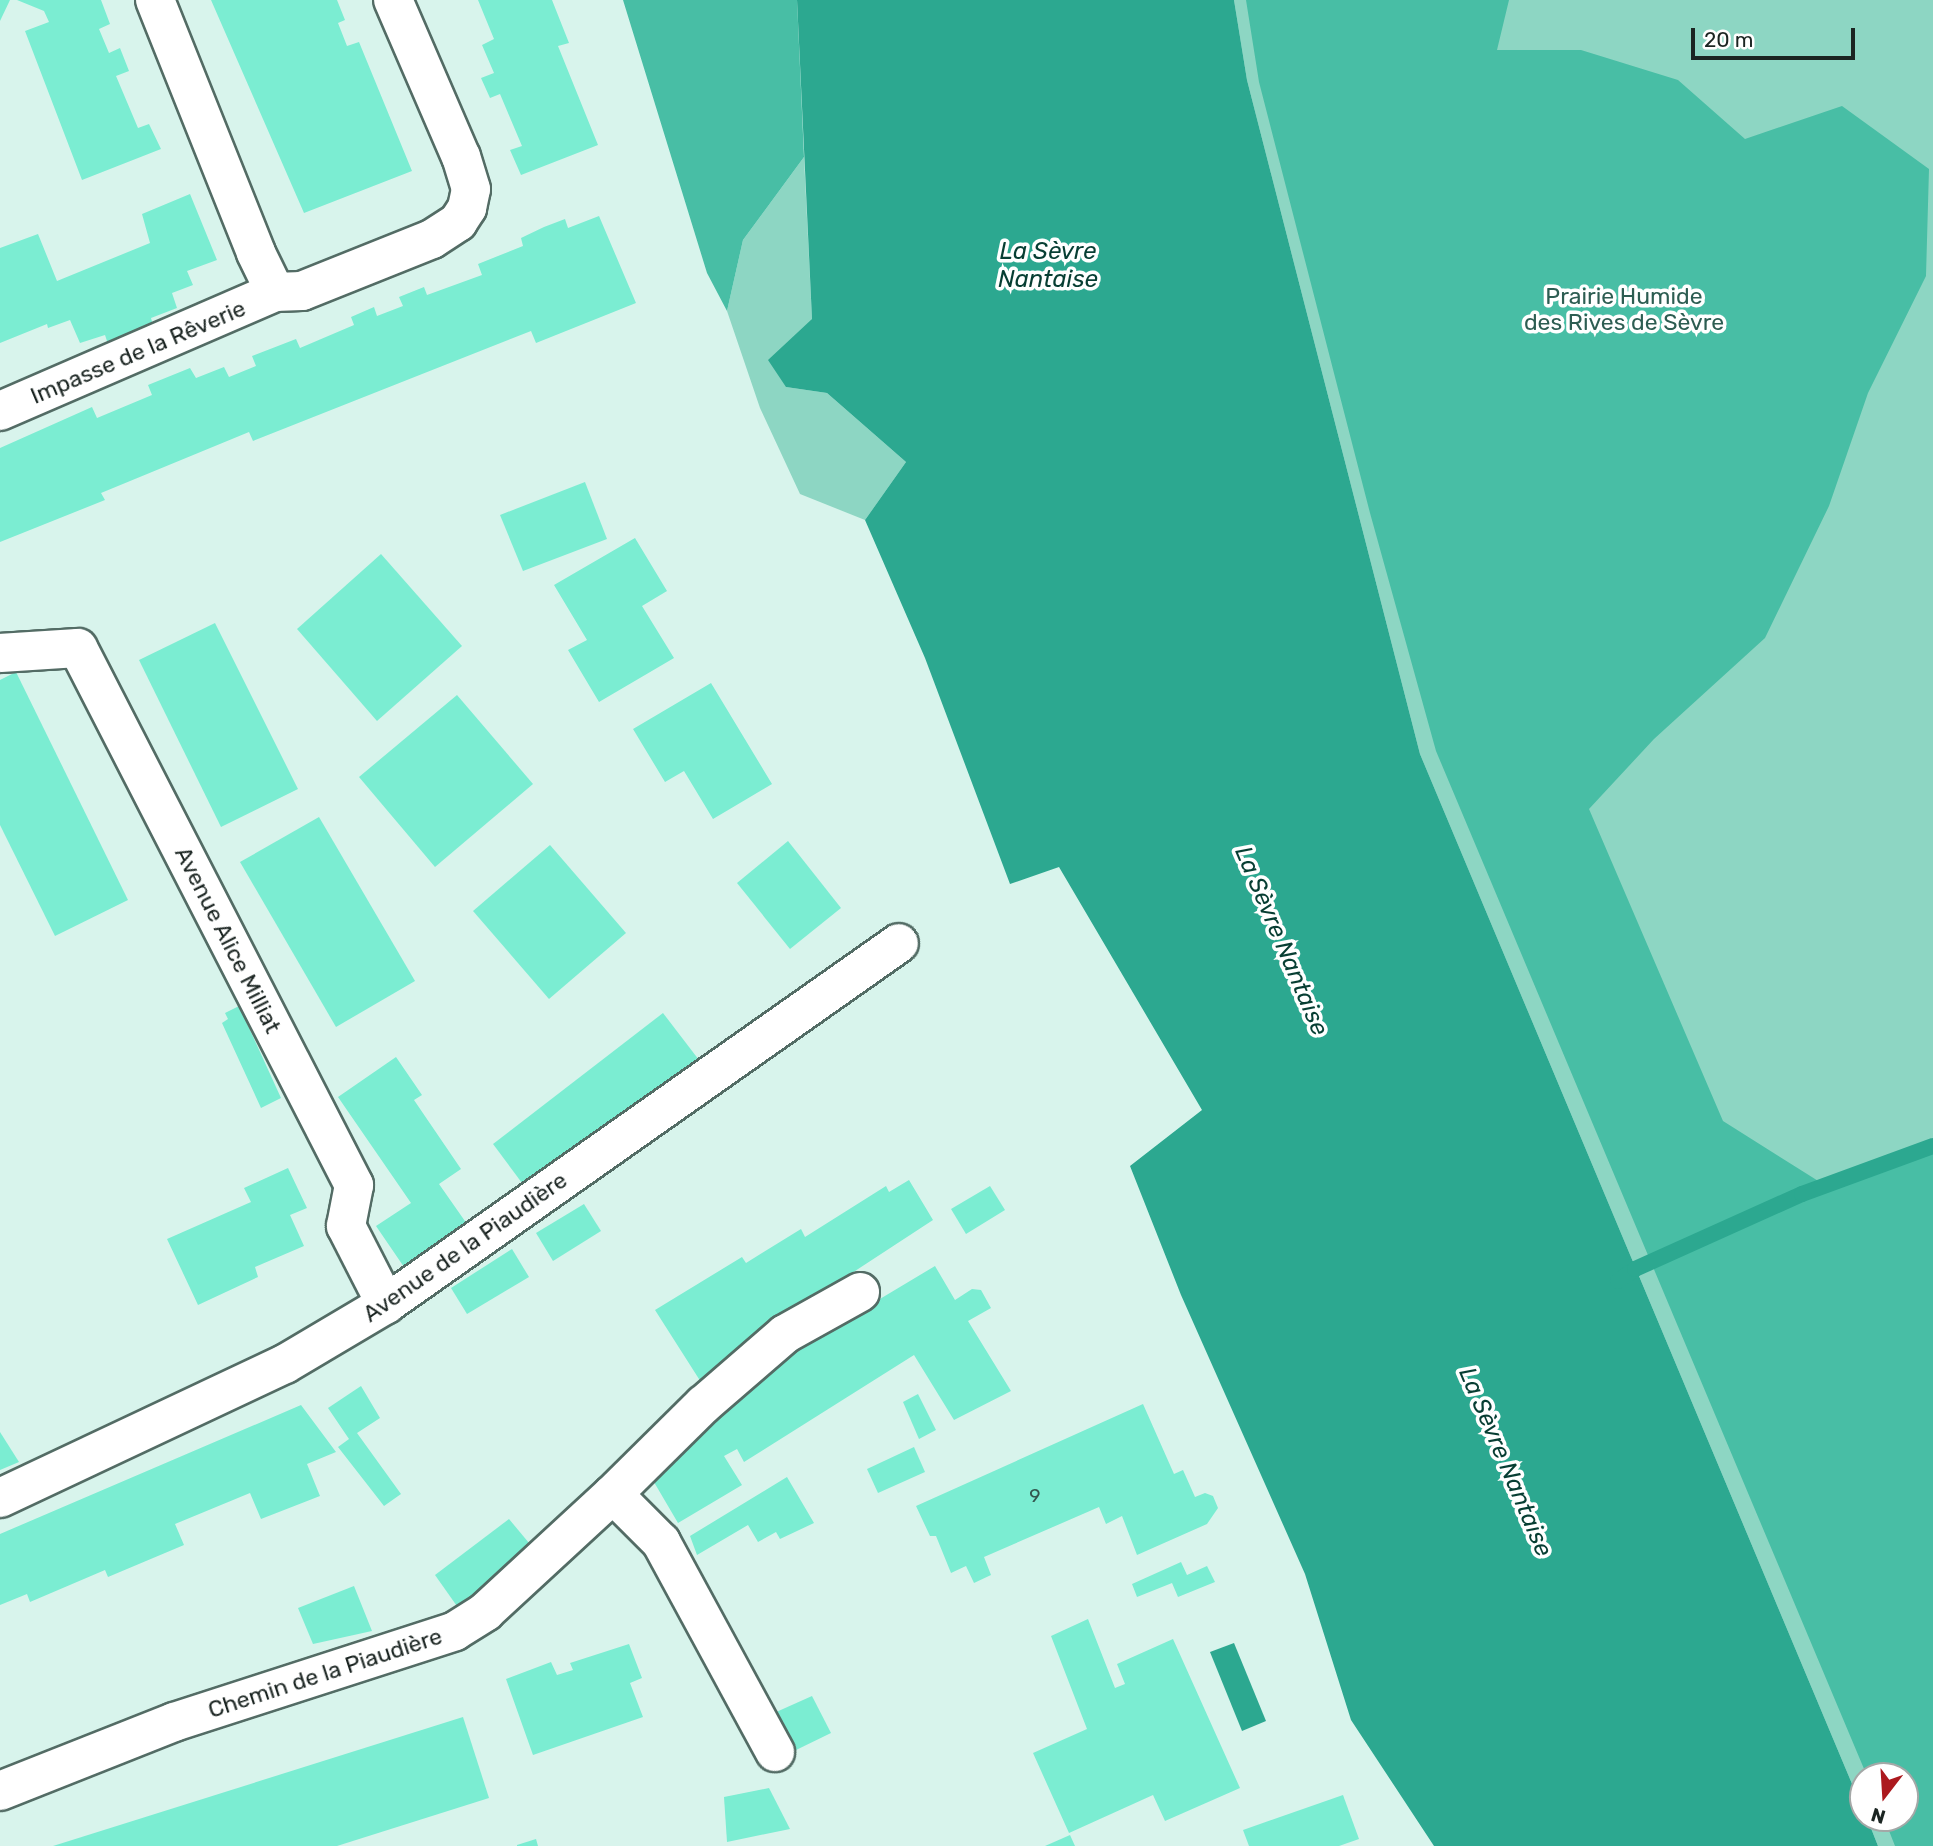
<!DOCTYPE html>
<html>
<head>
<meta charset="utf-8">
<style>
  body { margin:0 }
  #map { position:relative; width:1933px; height:1846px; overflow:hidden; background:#d8f4ec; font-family:Rubik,sans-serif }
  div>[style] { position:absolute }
  .green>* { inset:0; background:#8dd6c3 }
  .forest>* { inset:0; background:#48bea5 }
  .water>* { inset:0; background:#2ca890 }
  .stream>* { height:16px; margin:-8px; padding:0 8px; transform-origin:8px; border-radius:8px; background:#2ca890 }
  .building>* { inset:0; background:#7bedd2 }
  .roads { filter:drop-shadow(2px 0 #536c65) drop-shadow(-2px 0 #536c65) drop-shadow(0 2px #536c65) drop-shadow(0 -2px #536c65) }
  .street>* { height:38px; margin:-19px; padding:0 19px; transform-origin:19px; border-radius:19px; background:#fff }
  span { translate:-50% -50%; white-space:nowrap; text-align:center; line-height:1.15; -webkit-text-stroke:7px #fff; paint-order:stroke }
  .number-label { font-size:19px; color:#33574e }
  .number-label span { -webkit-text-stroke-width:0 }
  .park-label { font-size:23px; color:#2d5d52 }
  .street-label { font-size:23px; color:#1b2522 }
  .water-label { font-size:24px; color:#073e33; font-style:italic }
  .north { position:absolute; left:1849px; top:1762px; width:70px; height:70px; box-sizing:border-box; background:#fff; border:2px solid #a4a8a7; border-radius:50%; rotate:197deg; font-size:19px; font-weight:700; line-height:28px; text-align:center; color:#1b2522 }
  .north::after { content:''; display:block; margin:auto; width:24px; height:32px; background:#ac191e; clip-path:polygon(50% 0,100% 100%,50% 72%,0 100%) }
  .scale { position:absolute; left:1691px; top:28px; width:164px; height:32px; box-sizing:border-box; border:4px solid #1b2522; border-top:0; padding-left:9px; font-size:21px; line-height:24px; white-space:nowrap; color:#1b2522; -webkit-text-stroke:5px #fff; paint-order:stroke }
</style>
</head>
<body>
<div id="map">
  <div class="green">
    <i style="clip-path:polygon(1234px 0,1933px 0,1933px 1846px,1878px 1846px,1867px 1818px,1905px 1818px,1905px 1776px,1863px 1776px,1863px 1810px,1420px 754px,1247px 80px)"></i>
    <i style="clip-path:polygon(804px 157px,812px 319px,786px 387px,827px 393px,906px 462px,865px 520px,800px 494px,760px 408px,727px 311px,743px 240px)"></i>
  </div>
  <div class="forest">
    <i style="clip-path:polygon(623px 0,797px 0,804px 157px,743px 240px,727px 311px,707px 273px)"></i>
    <i style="clip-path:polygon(1246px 0,1509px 0,1497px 50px,1581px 50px,1678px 80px,1745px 139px,1842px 106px,1929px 169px,1926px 276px,1868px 393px,1829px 506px,1765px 638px,1654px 739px,1589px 809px,1723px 1121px,1823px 1184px,1933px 1141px,1933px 1846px,1895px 1846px,1884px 1818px,1905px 1818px,1905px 1776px,1867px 1776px,1436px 751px,1370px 513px,1259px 82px)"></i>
  </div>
  <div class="water">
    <i style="clip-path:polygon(797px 0,1234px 0,1247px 80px,1420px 754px,1863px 1810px,1863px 1818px,1867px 1818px,1878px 1846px,1434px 1846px,1351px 1720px,1305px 1574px,1181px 1295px,1130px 1166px,1202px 1110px,1059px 867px,1010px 884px,925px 658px,865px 520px,906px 462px,827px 393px,786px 387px,768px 360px,812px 319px)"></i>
    <i style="clip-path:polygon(1234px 1643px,1266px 1721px,1242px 1731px,1210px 1652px)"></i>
  </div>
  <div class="stream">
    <i style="left:1618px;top:1281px;width:21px;rotate:-35deg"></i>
    <i style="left:1635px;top:1269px;width:183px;rotate:-24.2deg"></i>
    <i style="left:1802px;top:1194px;width:140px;rotate:-20.1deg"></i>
  </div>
  <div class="building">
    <i style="clip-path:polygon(0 0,10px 0,0 21px)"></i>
    <i style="clip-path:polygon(17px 0,101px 0,110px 24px,99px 29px,109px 53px,120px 48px,129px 71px,116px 76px,138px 128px,149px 124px,161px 149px,82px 180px,25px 31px,49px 22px,44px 11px)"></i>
    <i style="clip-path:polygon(211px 0,337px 0,345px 20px,338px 23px,347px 46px,359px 42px,412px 171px,304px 213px)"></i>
    <i style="clip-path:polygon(478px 0,552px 0,569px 43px,558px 46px,598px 145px,521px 175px,510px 150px,522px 146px,500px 94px,490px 98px,481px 78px,494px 73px,482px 45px,494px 39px)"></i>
    <i style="clip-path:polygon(190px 194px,217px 260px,187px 271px,193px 285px,172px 293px,177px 308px,151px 318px,154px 329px,109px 347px,105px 335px,80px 343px,70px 320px,48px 328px,47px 324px,0 343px,0 248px,38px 234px,57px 281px,150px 243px,142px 214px)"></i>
    <i style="clip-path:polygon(599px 216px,636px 303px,536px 343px,531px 331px,253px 441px,249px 432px,101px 493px,105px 500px,0 542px,0 448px,92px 407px,97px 418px,152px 395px,148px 385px,190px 368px,196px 378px,224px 367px,229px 377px,256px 366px,252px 356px,296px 339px,300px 348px,354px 325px,351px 317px,374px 307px,377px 316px,403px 306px,399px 297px,424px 287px,427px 295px,482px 275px,478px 264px,523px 246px,521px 238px,544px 227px,565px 219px,568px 228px)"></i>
    <i style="clip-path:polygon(585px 482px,607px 539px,523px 571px,500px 515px)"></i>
    <i style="clip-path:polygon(635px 538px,667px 591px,642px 606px,674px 658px,599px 702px,568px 650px,587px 640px,554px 585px)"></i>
    <i style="clip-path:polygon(381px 554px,462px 646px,377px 721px,297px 629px)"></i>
    <i style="clip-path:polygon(215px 623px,298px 789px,221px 827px,139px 660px)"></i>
    <i style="clip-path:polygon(16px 672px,128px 900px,55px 936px,0 825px,0 680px)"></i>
    <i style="clip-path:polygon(711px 683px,772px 784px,713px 819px,684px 771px,665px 782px,633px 729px)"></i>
    <i style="clip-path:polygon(457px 695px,533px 784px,435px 867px,359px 777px)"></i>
    <i style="clip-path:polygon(319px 817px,415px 981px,336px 1027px,240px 862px)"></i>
    <i style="clip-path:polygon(788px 841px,841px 908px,790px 949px,737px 883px)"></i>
    <i style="clip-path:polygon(550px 845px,626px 933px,549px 999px,473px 911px)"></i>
    <i style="clip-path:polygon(239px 1006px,281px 1098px,261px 1108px,222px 1023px,228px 1019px,225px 1013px)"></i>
    <i style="clip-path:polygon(663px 1013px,699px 1060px,528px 1191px,493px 1144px)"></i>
    <i style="clip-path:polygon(396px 1057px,422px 1095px,414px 1100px,461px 1169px,439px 1184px,467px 1224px,404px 1267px,376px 1226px,411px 1203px,338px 1097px)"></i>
    <i style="clip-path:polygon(288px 1168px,307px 1208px,290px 1215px,304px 1246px,255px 1267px,258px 1277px,198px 1305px,167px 1239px,251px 1202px,244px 1188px)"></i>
    <i style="clip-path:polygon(909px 1180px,933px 1220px,774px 1324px,706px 1390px,655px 1310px,742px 1257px,746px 1263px,801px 1229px,805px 1237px,886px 1186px,889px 1192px)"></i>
    <i style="clip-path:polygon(990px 1186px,1005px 1210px,966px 1234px,951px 1209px)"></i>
    <i style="clip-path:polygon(584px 1204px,601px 1231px,553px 1261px,536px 1233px)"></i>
    <i style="clip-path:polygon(512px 1249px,529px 1277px,467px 1314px,451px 1288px)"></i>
    <i style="clip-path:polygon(935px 1266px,955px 1300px,972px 1289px,981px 1290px,991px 1308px,968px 1321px,1011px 1391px,954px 1420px,914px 1355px,744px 1462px,737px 1449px,724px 1456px,742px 1485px,678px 1523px,651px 1477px,788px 1354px)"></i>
    <i style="clip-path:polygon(361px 1386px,380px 1418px,357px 1433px,401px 1494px,384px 1506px,338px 1447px,349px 1439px,328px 1408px)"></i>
    <i style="clip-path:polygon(918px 1394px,936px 1430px,919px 1439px,903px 1402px)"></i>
    <i style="clip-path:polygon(1143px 1404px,1174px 1474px,1183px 1470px,1195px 1497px,1205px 1493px,1213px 1496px,1218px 1508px,1207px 1524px,1137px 1555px,1122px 1516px,1106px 1524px,1099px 1507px,984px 1557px,991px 1575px,974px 1583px,966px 1566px,951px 1573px,936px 1536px,930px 1536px,916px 1506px)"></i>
    <i style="clip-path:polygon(301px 1405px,336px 1452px,307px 1464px,320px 1496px,261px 1519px,250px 1493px,175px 1524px,184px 1545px,108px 1577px,105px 1570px,30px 1602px,27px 1594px,0 1605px,0 1534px)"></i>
    <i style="clip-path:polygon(0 1432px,19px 1462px,0 1470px)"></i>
    <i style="clip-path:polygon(914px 1447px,925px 1472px,878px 1493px,867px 1469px)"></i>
    <i style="clip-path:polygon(787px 1477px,814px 1523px,780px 1539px,776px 1532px,758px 1542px,748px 1525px,697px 1555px,690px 1536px)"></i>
    <i style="clip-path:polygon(509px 1519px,534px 1549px,459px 1609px,435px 1575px)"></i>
    <i style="clip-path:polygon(1181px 1562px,1187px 1575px,1207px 1566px,1215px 1582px,1178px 1597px,1172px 1583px,1137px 1597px,1132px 1584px)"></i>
    <i style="clip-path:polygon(354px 1586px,372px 1631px,313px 1644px,298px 1608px)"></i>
    <i style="clip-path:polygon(1088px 1619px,1115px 1688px,1125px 1684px,1117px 1664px,1173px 1639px,1240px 1788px,1165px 1821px,1153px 1795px,1069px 1833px,1033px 1753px,1087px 1729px,1051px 1636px)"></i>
    <i style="clip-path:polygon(629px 1644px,642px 1678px,630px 1683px,643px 1717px,533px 1755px,506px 1679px,551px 1662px,557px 1675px,573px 1670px,570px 1663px)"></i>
    <i style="clip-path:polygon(812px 1696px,831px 1733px,794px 1751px,774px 1713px)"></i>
    <i style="clip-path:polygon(463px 1717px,489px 1798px,337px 1846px,53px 1846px)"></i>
    <i style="clip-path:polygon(769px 1788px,790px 1829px,727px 1842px,724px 1797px)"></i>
    <i style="clip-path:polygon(1343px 1795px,1359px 1839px,1339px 1846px,1249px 1846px,1243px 1830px)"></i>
    <i style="clip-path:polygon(1070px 1835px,1075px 1846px,1045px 1846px)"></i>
    <i style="clip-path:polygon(536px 1839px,538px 1846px,517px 1846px,517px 1845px)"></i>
  </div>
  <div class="roads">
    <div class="street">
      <i style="left:155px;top:0;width:272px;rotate:68.2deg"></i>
      <i style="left:256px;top:253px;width:43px;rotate:64deg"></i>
      <i style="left:275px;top:292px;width:27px;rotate:-2deg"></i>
      <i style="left:302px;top:291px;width:140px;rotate:-21.8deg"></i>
      <i style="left:432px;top:239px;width:31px;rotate:-33deg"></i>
      <i style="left:458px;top:222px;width:17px;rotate:-57deg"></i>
      <i style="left:467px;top:208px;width:19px;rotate:-78deg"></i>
      <i style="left:471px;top:189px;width:34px;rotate:-107deg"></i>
      <i style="left:461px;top:157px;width:171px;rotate:-113.4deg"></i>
      <i style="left:0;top:411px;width:300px;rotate:-23.4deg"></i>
      <i style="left:0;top:653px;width:78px;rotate:-3.7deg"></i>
      <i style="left:78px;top:648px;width:604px;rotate:62.8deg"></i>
      <i style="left:354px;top:1185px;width:42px;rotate:101deg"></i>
      <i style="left:346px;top:1226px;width:88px;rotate:62.9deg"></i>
      <i style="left:613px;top:1494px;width:127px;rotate:-44.7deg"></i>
      <i style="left:703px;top:1405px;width:108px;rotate:-40.9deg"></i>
      <i style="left:785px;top:1334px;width:86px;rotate:-29.2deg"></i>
      <i style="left:0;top:1498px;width:315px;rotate:-25.2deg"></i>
      <i style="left:285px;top:1364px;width:117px;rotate:-30.7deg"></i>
      <i style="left:386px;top:1304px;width:627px;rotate:-35.13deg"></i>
      <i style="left:0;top:1791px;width:187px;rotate:-21.6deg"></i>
      <i style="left:174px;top:1722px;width:295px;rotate:-17.9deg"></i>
      <i style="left:455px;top:1631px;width:36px;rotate:-32deg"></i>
      <i style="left:485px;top:1612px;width:174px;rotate:-42.7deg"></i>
      <i style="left:613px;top:1494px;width:68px;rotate:45deg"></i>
      <i style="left:661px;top:1542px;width:239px;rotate:61.5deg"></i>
    </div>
  </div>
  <div class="number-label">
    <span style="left:1035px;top:1496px">9</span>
  </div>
  <div class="park-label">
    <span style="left:1624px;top:309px">Prairie Humide<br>des Rives de Sèvre</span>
  </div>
  <div class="street-label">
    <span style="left:138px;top:352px;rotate:-23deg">Impasse de la Rêverie</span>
    <span style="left:228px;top:940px;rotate:63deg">Avenue Alice Milliat</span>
    <span style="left:465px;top:1247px;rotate:-35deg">Avenue de la Piaudière</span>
    <span style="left:325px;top:1673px;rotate:-18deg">Chemin de la Piaudière</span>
  </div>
  <div class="water-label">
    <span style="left:1048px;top:266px">La Sèvre<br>Nantaise</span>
    <span style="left:1281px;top:941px;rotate:67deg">La Sèvre Nantaise</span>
    <span style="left:1505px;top:1462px;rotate:67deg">La Sèvre Nantaise</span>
  </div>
  <div class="north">N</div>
  <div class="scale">20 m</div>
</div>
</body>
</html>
